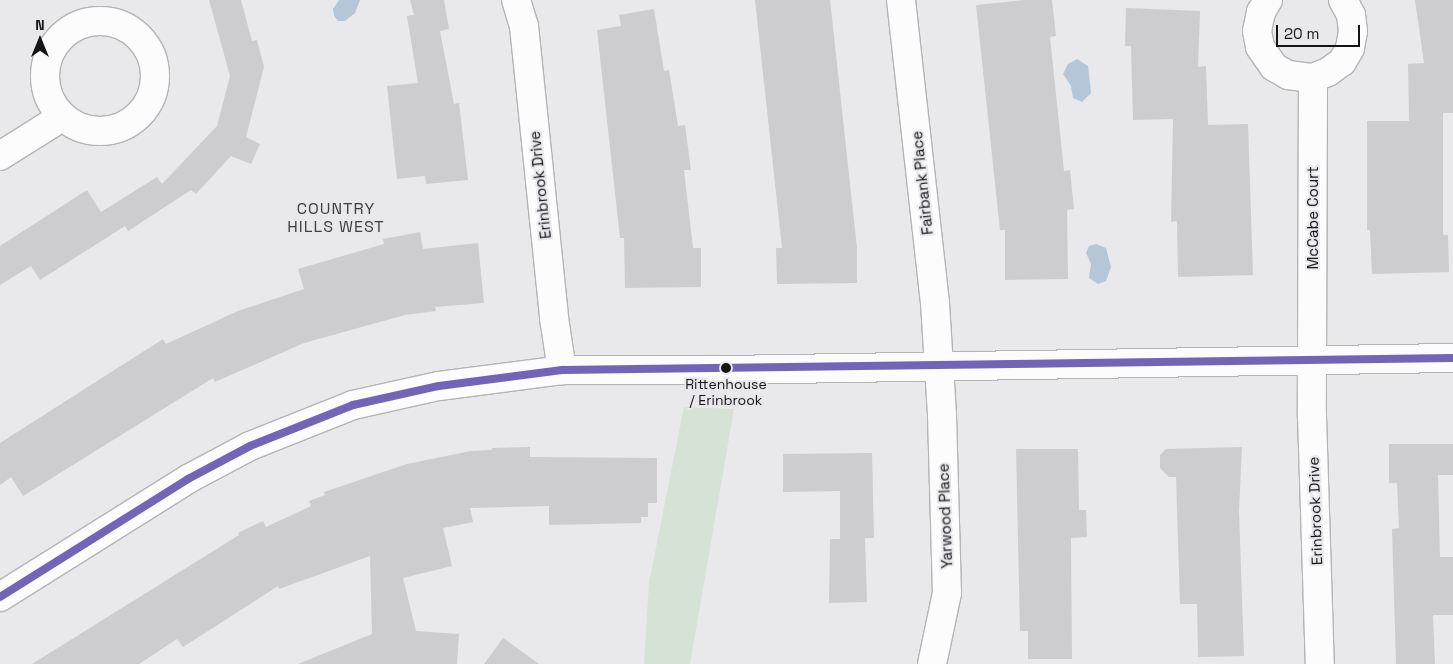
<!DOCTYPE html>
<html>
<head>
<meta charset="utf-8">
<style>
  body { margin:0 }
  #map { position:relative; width:1453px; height:664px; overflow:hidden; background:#e9e8ea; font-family:"Space Grotesk",sans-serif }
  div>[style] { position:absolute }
  .green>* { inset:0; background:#d5e2d6 }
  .water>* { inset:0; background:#b4c6d7 }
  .building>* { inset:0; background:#cdccce }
  .roads { filter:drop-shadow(1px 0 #b4b3b5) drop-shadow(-1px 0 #b4b3b5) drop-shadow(0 1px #b4b3b5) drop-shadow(0 -1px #b4b3b5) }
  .street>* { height:28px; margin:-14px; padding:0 14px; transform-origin:14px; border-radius:14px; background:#fcfcfc }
  .street>.ring { margin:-14px; padding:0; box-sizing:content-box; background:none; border:28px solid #fcfcfc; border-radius:50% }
  .bus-1>* { height:8px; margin:-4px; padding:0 4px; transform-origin:4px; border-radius:4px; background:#7364b8 }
  .dots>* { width:14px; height:14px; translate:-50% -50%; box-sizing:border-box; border:2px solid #e8e7eb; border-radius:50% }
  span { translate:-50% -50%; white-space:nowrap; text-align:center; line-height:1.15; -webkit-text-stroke:4px #e8e7eb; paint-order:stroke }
  .bus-label { font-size:14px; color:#151416 }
  .street-label { font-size:15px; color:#151416 }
  .neighbourhood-label { font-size:16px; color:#3e3d40; letter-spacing:1px }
  .north { position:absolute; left:15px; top:15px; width:50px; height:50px; -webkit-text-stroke:4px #e8e7eb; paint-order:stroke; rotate:0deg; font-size:14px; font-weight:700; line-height:20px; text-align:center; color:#151416 }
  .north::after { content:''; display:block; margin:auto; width:18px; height:22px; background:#151416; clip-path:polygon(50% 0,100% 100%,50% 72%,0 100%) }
  .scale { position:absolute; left:1276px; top:25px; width:84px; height:22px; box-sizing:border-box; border:2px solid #151416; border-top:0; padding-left:6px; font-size:15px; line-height:18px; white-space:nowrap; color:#151416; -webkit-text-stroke:4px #e8e7eb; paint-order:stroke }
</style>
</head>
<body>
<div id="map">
  <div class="green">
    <i style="clip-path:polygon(684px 407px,734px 409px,690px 664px,644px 664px,649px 583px)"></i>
  </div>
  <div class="water">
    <i style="clip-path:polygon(339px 0,360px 0,355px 13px,345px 21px,338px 21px,334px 16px,333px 9px)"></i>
    <i style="clip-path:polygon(1077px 59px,1088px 66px,1091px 93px,1082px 102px,1073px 98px,1071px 86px,1063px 74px,1068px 64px)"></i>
    <i style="clip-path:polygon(1096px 244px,1106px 248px,1111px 267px,1106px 281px,1098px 284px,1089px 278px,1091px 264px,1086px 253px,1089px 246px)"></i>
  </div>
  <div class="building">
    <i style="clip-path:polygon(209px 0,241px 0,252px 41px,257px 40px,264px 67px,246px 137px,260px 144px,251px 164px,231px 156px,196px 194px,191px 190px,128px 231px,125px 226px,40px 280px,31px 266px,0 285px,0 246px,87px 190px,101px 212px,157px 177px,162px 184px,217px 126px,230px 76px)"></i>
    <i style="clip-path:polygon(410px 0,444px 0,449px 29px,440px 31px,454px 104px,459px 103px,468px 180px,426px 184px,425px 176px,397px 179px,387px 86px,418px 83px,407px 16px,414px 15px)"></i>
    <i style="clip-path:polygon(755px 0,830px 0,857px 248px,857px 283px,777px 284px,776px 248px,782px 248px)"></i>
    <i style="clip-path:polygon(1025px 0,1052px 0,1056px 36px,1050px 37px,1064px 171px,1070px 170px,1074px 209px,1067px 210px,1068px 279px,1005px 280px,1005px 230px,1000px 230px,976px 5px)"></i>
    <i style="clip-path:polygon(1415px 0,1453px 0,1453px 113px,1443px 113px,1443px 235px,1448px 235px,1449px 272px,1372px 274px,1370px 230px,1367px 230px,1367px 121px,1409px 121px,1408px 64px,1424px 63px)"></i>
    <i style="clip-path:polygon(1126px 8px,1200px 11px,1198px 67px,1206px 66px,1208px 125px,1248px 124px,1253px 275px,1178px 277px,1177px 221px,1171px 222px,1173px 119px,1133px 120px,1131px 46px,1125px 46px)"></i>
    <i style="clip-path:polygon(654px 9px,664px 71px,669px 70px,678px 126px,685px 125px,691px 170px,684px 170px,693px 248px,701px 248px,701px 287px,625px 288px,624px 238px,620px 238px,597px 30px,621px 26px,619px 15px)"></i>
    <i style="clip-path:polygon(420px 232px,423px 249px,478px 243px,484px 303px,435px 307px,436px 311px,405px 315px,304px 343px,215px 382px,213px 378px,23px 496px,11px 477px,0 485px,0 443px,163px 339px,166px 344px,238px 311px,304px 289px,298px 269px,384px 244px,383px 239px)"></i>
    <i style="clip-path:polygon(1389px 444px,1453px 444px,1453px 475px,1438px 475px,1440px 557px,1453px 557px,1453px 615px,1433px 615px,1435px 664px,1396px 664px,1392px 529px,1399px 528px,1397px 483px,1389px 483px)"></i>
    <i style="clip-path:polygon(530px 447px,530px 457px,657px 458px,657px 503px,648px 503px,648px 517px,641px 517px,641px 523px,549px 525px,549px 506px,470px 508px,473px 522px,443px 528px,452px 566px,403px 578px,416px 631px,459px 634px,457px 664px,298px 664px,372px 634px,370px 556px,279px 589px,278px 586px,183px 647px,177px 639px,139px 664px,32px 664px,239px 535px,238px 533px,263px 521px,266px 527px,311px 506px,309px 501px,325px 495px,324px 492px,407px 464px,471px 451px,492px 450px,492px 448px)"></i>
    <i style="clip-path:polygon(1242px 447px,1239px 511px,1244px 656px,1198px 657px,1197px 604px,1180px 604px,1176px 477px,1169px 477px,1160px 468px,1160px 455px,1166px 449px)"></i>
    <i style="clip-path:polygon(1016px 449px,1078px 449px,1079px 510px,1086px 510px,1087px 537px,1071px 538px,1072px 659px,1028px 659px,1028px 631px,1020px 631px)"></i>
    <i style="clip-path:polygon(872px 453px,874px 538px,865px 538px,867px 602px,829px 603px,830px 539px,840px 539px,840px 491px,783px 492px,783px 454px)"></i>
    <i style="clip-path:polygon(503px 638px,539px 664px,484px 664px)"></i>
  </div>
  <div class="roads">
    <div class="street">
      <i style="left:516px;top:0;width:27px;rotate:73deg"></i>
      <i style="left:524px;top:26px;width:294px;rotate:84.1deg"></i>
      <i style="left:554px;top:318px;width:53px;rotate:81.3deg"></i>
      <i style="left:901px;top:0;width:305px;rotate:83.6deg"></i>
      <i style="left:935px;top:303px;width:112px;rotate:86.4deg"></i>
      <i style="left:942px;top:415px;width:178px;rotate:88.4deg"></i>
      <i style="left:947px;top:593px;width:73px;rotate:101.9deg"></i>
      <i style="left:1268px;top:0;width:14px;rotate:120deg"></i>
      <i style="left:1261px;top:12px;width:19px;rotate:102deg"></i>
      <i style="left:1257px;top:31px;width:16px;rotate:79deg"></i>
      <i style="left:1260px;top:47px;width:24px;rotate:55deg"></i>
      <i style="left:1274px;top:67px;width:16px;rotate:30deg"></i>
      <i style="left:1288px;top:75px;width:25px;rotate:7deg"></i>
      <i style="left:1313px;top:78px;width:16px;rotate:-22deg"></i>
      <i style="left:1328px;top:72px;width:17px;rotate:-36deg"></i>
      <i style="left:1342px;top:62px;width:16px;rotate:-60deg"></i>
      <i style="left:1350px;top:48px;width:17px;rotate:-80deg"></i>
      <i style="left:1353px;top:31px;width:16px;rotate:-97deg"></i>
      <i style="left:1351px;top:15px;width:17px;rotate:-118deg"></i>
      <i class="ring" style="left:45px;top:21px;width:82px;height:82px"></i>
      <i style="left:1313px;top:78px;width:338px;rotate:90.2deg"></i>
      <i style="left:1312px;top:416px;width:248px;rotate:88.2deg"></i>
      <i style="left:0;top:156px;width:73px;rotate:-32.2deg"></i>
      <i style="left:0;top:597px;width:222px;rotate:-32.1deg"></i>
      <i style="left:188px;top:479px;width:70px;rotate:-28deg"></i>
      <i style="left:250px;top:446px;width:111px;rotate:-21.7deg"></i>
      <i style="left:353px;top:405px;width:88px;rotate:-12.5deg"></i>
      <i style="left:439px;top:386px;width:124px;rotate:-7.4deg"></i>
      <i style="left:562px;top:370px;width:164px"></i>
      <i style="left:726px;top:370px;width:727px;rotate:-0.95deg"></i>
    </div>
  </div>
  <div class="bus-1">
    <i style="left:0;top:597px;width:222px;rotate:-32.1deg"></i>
    <i style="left:188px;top:479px;width:70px;rotate:-28deg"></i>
    <i style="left:250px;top:446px;width:111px;rotate:-21.7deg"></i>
    <i style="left:353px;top:405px;width:88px;rotate:-12.5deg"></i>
    <i style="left:439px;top:386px;width:124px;rotate:-7.4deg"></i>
    <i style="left:562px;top:370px;width:891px;rotate:-0.77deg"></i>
  </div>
  <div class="dots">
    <i style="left:726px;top:368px;background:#151416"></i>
  </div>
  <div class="bus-label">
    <span style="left:726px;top:392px">Rittenhouse<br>/ Erinbrook</span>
  </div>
  <div class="street-label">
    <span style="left:922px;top:183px;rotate:-96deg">Fairbank Place</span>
    <span style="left:540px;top:185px;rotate:-96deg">Erinbrook Drive</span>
    <span style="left:1313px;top:218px;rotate:-90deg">McCabe Court</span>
    <span style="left:1315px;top:511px;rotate:-92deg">Erinbrook Drive</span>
    <span style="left:945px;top:516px;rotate:-92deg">Yarwood Place</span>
  </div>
  <div class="neighbourhood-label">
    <span style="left:336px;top:218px">COUNTRY<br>HILLS WEST</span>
  </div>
  <div class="north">N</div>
  <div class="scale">20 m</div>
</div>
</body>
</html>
